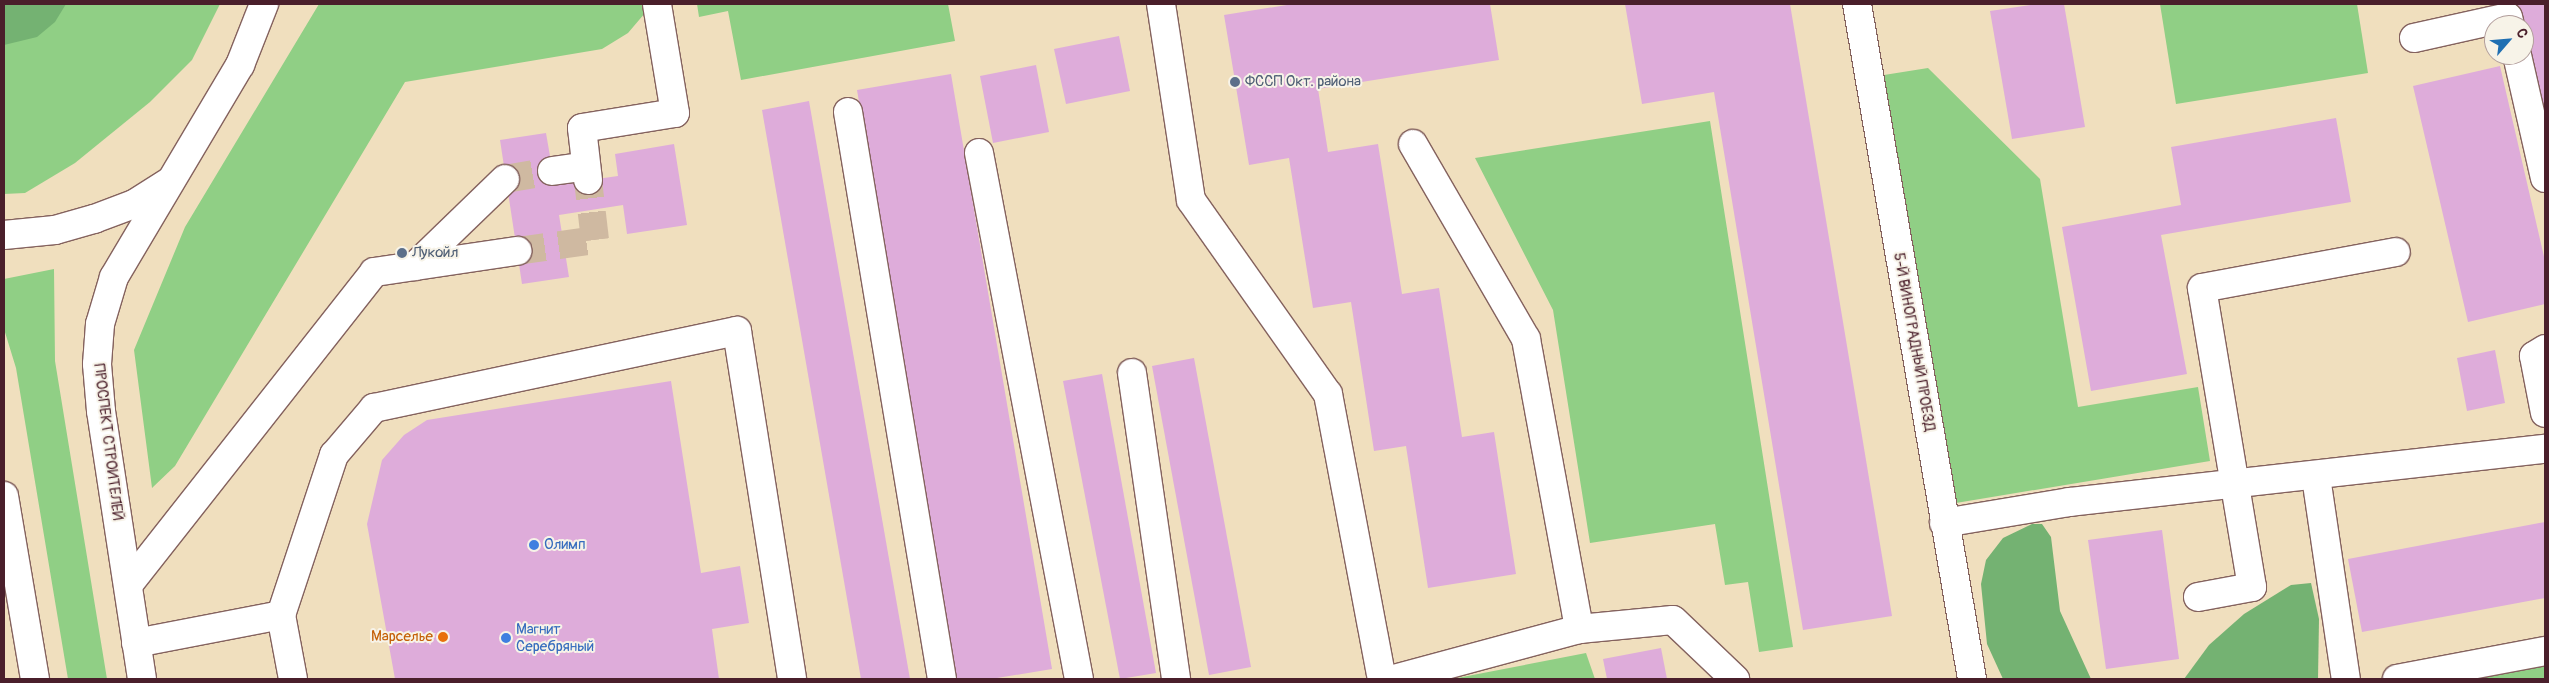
<!DOCTYPE html>
<html>
<head>
<meta charset="utf-8">
<style>
  body { margin:0 }
  #map { position:relative; width:2549px; height:683px; overflow:hidden; background:#f0dfbe; font-family:Pangolin,sans-serif }
  div>[style] { position:absolute }
  .green>* { inset:0; background:#90cf85 }
  .forest>* { inset:0; background:#74b272 }
  .building>* { inset:0; background:#deacda }
  .minor-tunnel>* { height:28px; margin-top:-14px; transform-origin:0; background:repeating-linear-gradient(90deg,#cfb9a1 0 28px,transparent 0 42px) }
  .roads { filter:drop-shadow(1px 0 #84625e) drop-shadow(-1px 0 #84625e) drop-shadow(0 1px #84625e) drop-shadow(0 -1px #84625e) }
  .minor>* { height:28px; margin:-14px; padding:0 14px; transform-origin:14px; border-radius:14px; background:#fff }
  .major>* { height:28px; margin:-14px; padding:0 14px; transform-origin:14px; border-radius:14px; background:#fff }
  .dots>* { width:14px; height:14px; translate:-50% -50%; box-sizing:border-box; border:2px solid #f7f3e8; border-radius:50% }
  span { translate:-50% -50%; white-space:nowrap; text-align:center; line-height:1.15; -webkit-text-stroke:4px #f7f3e8; paint-order:stroke }
  .service-label { font-size:15px; color:#4e5e75 }
  .left { translate:0 -50%; text-align:left }
  .street-label { font-size:15px; color:#4a1f2b }
  .shop-label { font-size:15px; color:#366cbe }
  .food-label { font-size:15px; color:#c56008 }
  .right { translate:-100% -50%; text-align:right }
  .frame { position:absolute; inset:0; border:5px solid #4a1f2b; pointer-events:none }
  .north { position:absolute; left:2484px; top:15px; width:50px; height:50px; box-sizing:border-box; background:#f7f3e8; border:1px solid #b29e9c; border-radius:50%; rotate:63deg; font-size:14px; font-weight:700; line-height:20px; text-align:center; color:#4a1f2b }
  .north::after { content:''; display:block; margin:auto; width:18px; height:22px; background:#1f6fb2; clip-path:polygon(50% 0,100% 100%,50% 72%,0 100%) }
</style>
</head>
<body>
<div id="map">
  <div class="green">
    <i style="clip-path:polygon(4px 4px,220px 4px,192px 60px,150px 102px,75px 163px,25px 193px,4px 194px)"></i>
    <i style="clip-path:polygon(319px 4px,644px 4px,645px 13px,628px 33px,602px 49px,405px 82px,175px 466px,152px 488px,134px 350px,185px 227px)"></i>
    <i style="clip-path:polygon(697px 4px,948px 4px,955px 41px,741px 80px,728px 11px,699px 17px)"></i>
    <i style="clip-path:polygon(2160px 4px,2357px 4px,2368px 73px,2176px 104px)"></i>
    <i style="clip-path:polygon(1928px 68px,2040px 179px,2078px 407px,2198px 387px,2210px 461px,1956px 503px,1884px 75px)"></i>
    <i style="clip-path:polygon(1710px 121px,1793px 647px,1759px 652px,1748px 582px,1725px 585px,1715px 524px,1590px 543px,1553px 310px,1475px 158px)"></i>
    <i style="clip-path:polygon(54px 269px,55px 361px,107px 679px,68px 679px,16px 368px,4px 329px,4px 279px)"></i>
    <i style="clip-path:polygon(1586px 653px,1595px 679px,1452px 679px)"></i>
    <i style="clip-path:polygon(2545px 665px,2545px 679px,2469px 679px)"></i>
  </div>
  <div class="forest">
    <i style="clip-path:polygon(4px 4px,66px 4px,55px 22px,37px 37px,4px 45px)"></i>
    <i style="clip-path:polygon(2032px 524px,2042px 524px,2051px 537px,2060px 611px,2091px 679px,2003px 679px,1987px 644px,1981px 584px,1986px 560px,2003px 538px)"></i>
    <i style="clip-path:polygon(2311px 583px,2319px 619px,2318px 679px,2184px 679px,2209px 645px,2244px 614px,2291px 585px)"></i>
  </div>
  <div class="building">
    <i style="clip-path:polygon(1293px 4px,1490px 4px,1499px 60px,1318px 89px,1328px 152px,1378px 144px,1402px 294px,1439px 288px,1462px 437px,1494px 432px,1516px 574px,1428px 588px,1406px 446px,1374px 451px,1351px 302px,1313px 308px,1289px 158px,1249px 165px,1224px 15px)"></i>
    <i style="clip-path:polygon(1625px 4px,1790px 4px,1892px 616px,1803px 630px,1714px 92px,1642px 104px)"></i>
    <i style="clip-path:polygon(2037px 4px,2064px 4px,2085px 127px,2012px 139px,1990px 11px)"></i>
    <i style="clip-path:polygon(2508px 4px,2545px 4px,2545px 154px,2524px 55px,2524px 25px,2513px 25px)"></i>
    <i style="clip-path:polygon(1119px 36px,1130px 91px,1066px 104px,1054px 49px)"></i>
    <i style="clip-path:polygon(1036px 65px,1049px 132px,993px 143px,980px 76px)"></i>
    <i style="clip-path:polygon(2500px 66px,2545px 261px,2545px 304px,2468px 322px,2413px 86px)"></i>
    <i style="clip-path:polygon(951px 74px,1052px 669px,991px 679px,957px 679px,857px 90px)"></i>
    <i style="clip-path:polygon(809px 101px,910px 679px,861px 679px,762px 110px)"></i>
    <i style="clip-path:polygon(2336px 118px,2351px 202px,2161px 235px,2187px 374px,2091px 391px,2062px 227px,2181px 205px,2171px 147px)"></i>
    <i style="clip-path:polygon(546px 133px,555px 185px,618px 176px,615px 154px,674px 144px,687px 225px,627px 234px,623px 205px,559px 215px,569px 277px,522px 284px,500px 140px)"></i>
    <i style="clip-path:polygon(2495px 350px,2505px 403px,2467px 411px,2457px 358px)"></i>
    <i style="clip-path:polygon(1194px 358px,1251px 667px,1209px 675px,1152px 366px)"></i>
    <i style="clip-path:polygon(1102px 374px,1156px 673px,1120px 679px,1063px 381px)"></i>
    <i style="clip-path:polygon(671px 381px,701px 573px,740px 566px,749px 623px,712px 629px,719px 679px,395px 679px,367px 524px,382px 460px,404px 435px,427px 420px)"></i>
    <i style="clip-path:polygon(2545px 522px,2545px 598px,2362px 632px,2348px 559px)"></i>
    <i style="clip-path:polygon(2162px 530px,2179px 659px,2106px 669px,2088px 540px)"></i>
    <i style="clip-path:polygon(1661px 648px,1667px 679px,1607px 679px,1603px 659px)"></i>
  </div>
  <div class="minor-tunnel">
    <i style="left:505px;top:179px;width:48px;rotate:-9.7deg"></i>
    <i style="left:517px;top:251px;width:79px;rotate:-8deg"></i>
    <i style="left:595px;top:240px;width:60px;rotate:-96.7deg"></i>
  </div>
  <div class="roads">
    <div class="minor">
      <i style="left:1161px;top:4px;width:198px;rotate:81.3deg"></i>
      <i style="left:1191px;top:200px;width:237px;rotate:54.8deg"></i>
      <i style="left:1328px;top:394px;width:290px;rotate:79.3deg"></i>
      <i style="left:1857px;top:4px;width:685px;rotate:80.33deg"></i>
      <i style="left:2414px;top:38px;width:96px;rotate:-12.6deg"></i>
      <i style="left:2508px;top:17px;width:8px;rotate:76deg"></i>
      <i style="left:2517px;top:55px;width:126px;rotate:77.2deg"></i>
      <i style="left:848px;top:112px;width:575px;rotate:80.59deg"></i>
      <i style="left:1413px;top:144px;width:225px;rotate:59.9deg"></i>
      <i style="left:1526px;top:339px;width:295px;rotate:79.6deg"></i>
      <i style="left:979px;top:153px;width:535px;rotate:79.24deg"></i>
      <i style="left:552px;top:171px;width:34px;rotate:-8deg"></i>
      <i style="left:588px;top:180px;width:52px;rotate:-96.6deg"></i>
      <i style="left:582px;top:128px;width:94px;rotate:-9.2deg"></i>
      <i style="left:675px;top:113px;width:110px;rotate:-99.4deg"></i>
      <i style="left:4px;top:235px;width:51px;rotate:-5.6deg"></i>
      <i style="left:55px;top:230px;width:41px;rotate:-15.8deg"></i>
      <i style="left:94px;top:219px;width:43px;rotate:-20.6deg"></i>
      <i style="left:134px;top:204px;width:41px;rotate:-32.2deg"></i>
      <i style="left:415px;top:266px;width:125px;rotate:-44deg"></i>
      <i style="left:2545px;top:349px;width:13px;rotate:148deg"></i>
      <i style="left:2534px;top:356px;width:58px;rotate:79.1deg"></i>
      <i style="left:1132px;top:373px;width:309px;rotate:81.8deg"></i>
      <i style="left:2316px;top:477px;width:204px;rotate:81.6deg"></i>
      <i style="left:1944px;top:523px;width:127px;rotate:-9.5deg"></i>
      <i style="left:2069px;top:502px;width:479px;rotate:-6.4deg"></i>
      <i style="left:128px;top:585px;width:398px;rotate:-51.8deg"></i>
      <i style="left:374px;top:272px;width:145px;rotate:-8.4deg"></i>
      <i style="left:2198px;top:597px;width:55px;rotate:-10.5deg"></i>
      <i style="left:2252px;top:587px;width:303px;rotate:-99.5deg"></i>
      <i style="left:2202px;top:288px;width:197px;rotate:-10.5deg"></i>
      <i style="left:136px;top:643px;width:148px;rotate:-10.9deg"></i>
      <i style="left:293px;top:679px;width:65px;rotate:-100.6deg"></i>
      <i style="left:281px;top:615px;width:169px;rotate:-71.7deg"></i>
      <i style="left:334px;top:455px;width:62px;rotate:-49.6deg"></i>
      <i style="left:374px;top:408px;width:371px;rotate:-12deg"></i>
      <i style="left:737px;top:331px;width:352px;rotate:81deg"></i>
      <i style="left:1394px;top:679px;width:192px;rotate:-15.1deg"></i>
      <i style="left:1579px;top:629px;width:94px;rotate:-5.5deg"></i>
      <i style="left:1673px;top:620px;width:86px;rotate:43.6deg"></i>
      <i style="left:2397px;top:679px;width:151px;rotate:-10.7deg"></i>
    </div>
    <div class="major">
      <i style="left:4px;top:496px;width:186px;rotate:80.4deg"></i>
      <i style="left:142px;top:679px;width:271px;rotate:-98.7deg"></i>
      <i style="left:101px;top:411px;width:47px;rotate:-94.9deg"></i>
      <i style="left:97px;top:364px;width:40px;rotate:-85.7deg"></i>
      <i style="left:100px;top:324px;width:49px;rotate:-73.4deg"></i>
      <i style="left:114px;top:277px;width:247px;rotate:-59.3deg"></i>
      <i style="left:240px;top:65px;width:66px;rotate:-68.5deg"></i>
    </div>
  </div>
  <div class="dots">
    <i style="left:1235px;top:82px;background:#5c6f8a"></i>
    <i style="left:402px;top:253px;background:#5c6f8a"></i>
    <i style="left:534px;top:545px;background:#3f7fe0"></i>
    <i style="left:443px;top:637px;background:#e8710a"></i>
    <i style="left:506px;top:638px;background:#3f7fe0"></i>
  </div>
  <div class="service-label">
    <span class="left" style="left:1245px;top:82px">ФССП Окт. района</span>
    <span class="left" style="left:412px;top:253px">Лукойл</span>
  </div>
  <div class="street-label">
    <span style="left:1914px;top:342px;rotate:80deg">5-Й ВИНОГРАДНЫЙ ПРОЕЗД</span>
    <span style="left:108px;top:442px;rotate:83deg">ПРОСПЕКТ СТРОИТЕЛЕЙ</span>
  </div>
  <div class="shop-label">
    <span class="left" style="left:544px;top:545px">Олимп</span>
    <span class="left" style="left:516px;top:638px">Магнит<br>Серебряный</span>
  </div>
  <div class="food-label">
    <span class="right" style="left:433px;top:637px">Марселье</span>
  </div>
  <div class="frame"></div>
  <div class="north">С</div>
</div>
</body>
</html>
